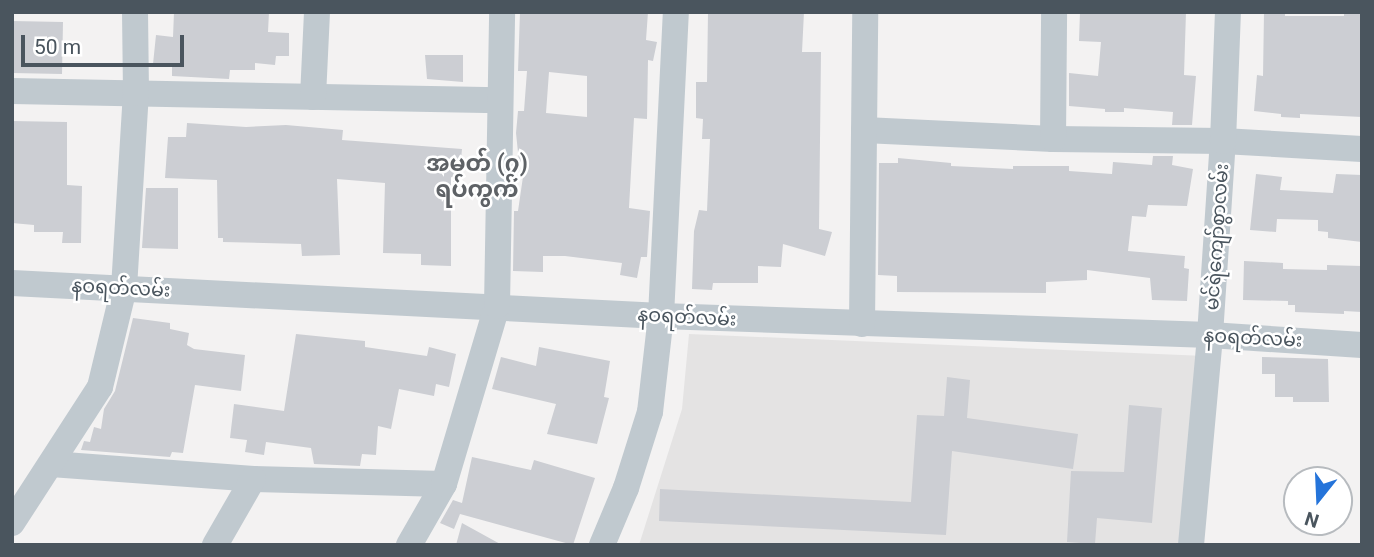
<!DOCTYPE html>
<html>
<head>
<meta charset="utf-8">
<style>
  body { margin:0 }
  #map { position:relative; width:1374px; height:557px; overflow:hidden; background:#f3f2f2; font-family:Roboto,"Noto Sans Myanmar",sans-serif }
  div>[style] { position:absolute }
  .education>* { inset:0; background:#e4e3e3 }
  .building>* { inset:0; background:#ccced3 }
  .minor>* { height:26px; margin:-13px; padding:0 13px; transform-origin:13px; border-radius:13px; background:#c0c9cf }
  span { translate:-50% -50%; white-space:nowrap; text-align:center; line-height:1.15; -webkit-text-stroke:5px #fff; paint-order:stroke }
  .street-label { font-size:19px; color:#4a555e }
  .quarter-label { font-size:23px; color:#5e6266; font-weight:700 }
  .frame { position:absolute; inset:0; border:14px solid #4a555e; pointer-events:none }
  .north { position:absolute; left:1283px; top:466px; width:70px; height:70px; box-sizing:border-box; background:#fff; border:2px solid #b7bbbf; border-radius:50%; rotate:198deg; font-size:19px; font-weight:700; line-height:28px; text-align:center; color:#4a555e }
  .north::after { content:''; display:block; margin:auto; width:24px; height:32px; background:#2574da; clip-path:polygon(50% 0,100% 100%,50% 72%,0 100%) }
  .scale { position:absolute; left:21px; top:35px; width:163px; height:32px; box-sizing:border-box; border:4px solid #4a555e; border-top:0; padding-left:9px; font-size:21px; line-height:24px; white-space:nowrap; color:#4a555e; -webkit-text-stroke:5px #fff; paint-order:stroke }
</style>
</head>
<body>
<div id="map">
  <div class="education">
    <i style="clip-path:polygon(689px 334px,1205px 356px,1191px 545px,639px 545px,682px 409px)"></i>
  </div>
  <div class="building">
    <i style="clip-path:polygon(174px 12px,269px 12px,268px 32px,289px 33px,289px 56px,276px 56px,275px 65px,255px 63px,255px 70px,230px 70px,229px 79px,172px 76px,172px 66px,153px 64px,156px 35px,173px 37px)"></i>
    <i style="clip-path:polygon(evenodd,520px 12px,648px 12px,646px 40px,657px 42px,653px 61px,648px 60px,647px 119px,634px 118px,629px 208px,650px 211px,647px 257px,641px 257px,637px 278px,620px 275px,622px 263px,565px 256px,543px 256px,543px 272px,513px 271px,514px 211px,518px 211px,525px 163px,519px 162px,516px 133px,518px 111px,524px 111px,527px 71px,518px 71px,520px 12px,549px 72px,587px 76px,587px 117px,546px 113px,549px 72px)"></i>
    <i style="clip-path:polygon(708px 12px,804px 12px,802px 52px,821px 52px,819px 229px,832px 232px,825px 256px,783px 244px,781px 267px,758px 266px,758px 283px,713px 283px,712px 290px,692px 289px,694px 231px,699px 210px,707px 211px,710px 139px,702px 139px,703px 119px,696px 118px,696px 82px,707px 82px)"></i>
    <i style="clip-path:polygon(1080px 12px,1186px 12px,1184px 75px,1196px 76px,1192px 125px,1172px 125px,1173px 112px,1124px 108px,1124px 112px,1105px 112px,1105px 109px,1069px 106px,1069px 73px,1098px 76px,1101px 42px,1079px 41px)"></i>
    <i style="clip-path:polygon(1264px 12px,1285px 12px,1285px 16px,1344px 16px,1344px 12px,1362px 12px,1362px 117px,1300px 114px,1300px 118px,1281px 117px,1281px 114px,1254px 111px,1257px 75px,1263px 76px)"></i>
    <i style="clip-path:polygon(12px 21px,63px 22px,62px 74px,12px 73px)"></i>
    <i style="clip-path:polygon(425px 55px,463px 55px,463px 82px,427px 79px)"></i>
    <i style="clip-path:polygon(12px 121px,67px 122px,67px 185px,82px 186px,81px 243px,62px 243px,63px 232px,34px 232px,34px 225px,12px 223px)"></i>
    <i style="clip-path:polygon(187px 123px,246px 127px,286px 125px,343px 130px,342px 140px,462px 149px,459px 180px,451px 179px,451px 266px,421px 265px,421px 254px,383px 253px,385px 183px,337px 179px,340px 255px,302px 256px,301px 244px,223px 242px,223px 238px,218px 238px,217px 180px,165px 178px,168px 137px,186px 137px)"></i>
    <i style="clip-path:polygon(1153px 156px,1173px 156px,1172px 165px,1193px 169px,1187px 206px,1148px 205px,1146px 217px,1132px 216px,1128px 251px,1185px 256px,1184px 268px,1189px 269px,1187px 301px,1152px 300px,1150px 278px,1087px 270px,1087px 280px,1046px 282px,1046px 293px,897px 292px,897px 276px,878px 275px,879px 163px,898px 163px,898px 158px,951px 163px,951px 166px,1013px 169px,1013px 166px,1069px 166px,1069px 171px,1112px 174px,1113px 162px,1152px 165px)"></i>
    <i style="clip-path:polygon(1256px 174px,1282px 177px,1280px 190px,1333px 193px,1336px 174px,1362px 175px,1362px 242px,1328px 238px,1328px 232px,1318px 231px,1318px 220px,1277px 219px,1276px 232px,1250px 230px)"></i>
    <i style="clip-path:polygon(146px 188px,178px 188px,178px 249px,142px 248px)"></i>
    <i style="clip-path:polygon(1244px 261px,1283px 263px,1283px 269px,1327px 270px,1327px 265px,1362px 266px,1362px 312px,1344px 311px,1344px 314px,1295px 312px,1295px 305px,1288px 305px,1288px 301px,1243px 300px)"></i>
    <i style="clip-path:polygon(133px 318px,170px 323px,170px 329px,189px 333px,187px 345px,194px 349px,245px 355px,241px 391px,195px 385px,183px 453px,172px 452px,170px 457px,81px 450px,84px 441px,90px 442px,94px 427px,101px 429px,104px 409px,115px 391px)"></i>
    <i style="clip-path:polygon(296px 334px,365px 341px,365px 347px,427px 356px,429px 347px,456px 354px,449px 387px,436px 384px,434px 396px,399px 389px,391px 429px,378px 426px,376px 455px,362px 454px,360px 466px,314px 464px,311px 448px,266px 442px,264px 455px,245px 452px,247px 440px,230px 438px,234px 404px,284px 411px)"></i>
    <i style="clip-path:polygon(539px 347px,610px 361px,604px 397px,609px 398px,597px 444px,547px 434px,556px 404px,492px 389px,501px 357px,536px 366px)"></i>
    <i style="clip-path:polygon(1262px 357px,1328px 359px,1329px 402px,1293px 402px,1293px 397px,1275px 397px,1275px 374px,1262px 374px)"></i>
    <i style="clip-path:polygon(947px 377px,970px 380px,967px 418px,1078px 434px,1073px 469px,952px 451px,946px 535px,659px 521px,660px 489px,911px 502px,917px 415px,944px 416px)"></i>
    <i style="clip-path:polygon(1129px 405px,1162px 408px,1152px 523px,1097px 518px,1095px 544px,1067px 542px,1071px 471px,1124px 472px)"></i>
    <i style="clip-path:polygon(472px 457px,531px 470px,534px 460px,595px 478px,573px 545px,460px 514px,454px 529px,440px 523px,453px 500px,462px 503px)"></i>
    <i style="clip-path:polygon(462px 523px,502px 545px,456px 545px)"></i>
  </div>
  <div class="minor">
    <i style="left:12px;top:91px;width:487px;rotate:1.1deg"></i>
    <i style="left:313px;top:97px;width:85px;rotate:-87.3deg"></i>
    <i style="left:864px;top:130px;width:189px;rotate:2.7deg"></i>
    <i style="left:1053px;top:139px;width:170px;rotate:0.7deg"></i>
    <i style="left:1223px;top:141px;width:139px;rotate:3.3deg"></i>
    <i style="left:1053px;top:139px;width:127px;rotate:-89.5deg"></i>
    <i style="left:12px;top:283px;width:650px;rotate:2.91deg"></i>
    <i style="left:661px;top:316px;width:549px;rotate:1.98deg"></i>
    <i style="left:1210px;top:335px;width:152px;rotate:3.8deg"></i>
    <i style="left:862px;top:324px;width:312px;rotate:-89.4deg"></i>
    <i style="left:51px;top:464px;width:203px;rotate:4.2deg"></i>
    <i style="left:253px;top:479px;width:191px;rotate:1.5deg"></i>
    <i style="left:12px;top:523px;width:162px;rotate:-57.1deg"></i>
    <i style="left:100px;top:387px;width:102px;rotate:-76.4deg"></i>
    <i style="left:124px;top:288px;width:195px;rotate:-86.5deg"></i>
    <i style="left:136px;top:93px;width:81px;rotate:-90.7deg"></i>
    <i style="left:215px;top:545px;width:76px;rotate:-60.1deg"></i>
    <i style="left:409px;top:545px;width:70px;rotate:-60.2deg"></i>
    <i style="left:444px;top:484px;width:186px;rotate:-73.4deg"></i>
    <i style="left:497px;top:306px;width:294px;rotate:-89deg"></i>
    <i style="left:602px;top:545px;width:62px;rotate:-67.2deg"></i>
    <i style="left:626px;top:488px;width:80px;rotate:-72.5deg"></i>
    <i style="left:650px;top:412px;width:97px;rotate:-83.5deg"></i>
    <i style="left:661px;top:316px;width:304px;rotate:-87.2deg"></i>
    <i style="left:1191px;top:545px;width:211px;rotate:-84.8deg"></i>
    <i style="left:1210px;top:335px;width:194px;rotate:-86.2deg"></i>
    <i style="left:1223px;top:141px;width:129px;rotate:-87.8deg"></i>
  </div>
  <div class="street-label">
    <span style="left:1217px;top:237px;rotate:-86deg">မင်ရဲကျော်စွာလမ်း</span>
    <span style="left:121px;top:288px;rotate:3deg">နဝရတ်လမ်း</span>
    <span style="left:687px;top:317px;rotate:3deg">နဝရတ်လမ်း</span>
    <span style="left:1253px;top:338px;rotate:3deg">နဝရတ်လမ်း</span>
  </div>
  <div class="quarter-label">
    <span style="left:477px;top:177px">အမှတ် (၇)<br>ရပ်ကွက်</span>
  </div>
  <div class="frame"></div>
  <div class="north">N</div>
  <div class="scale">50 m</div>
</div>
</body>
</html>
